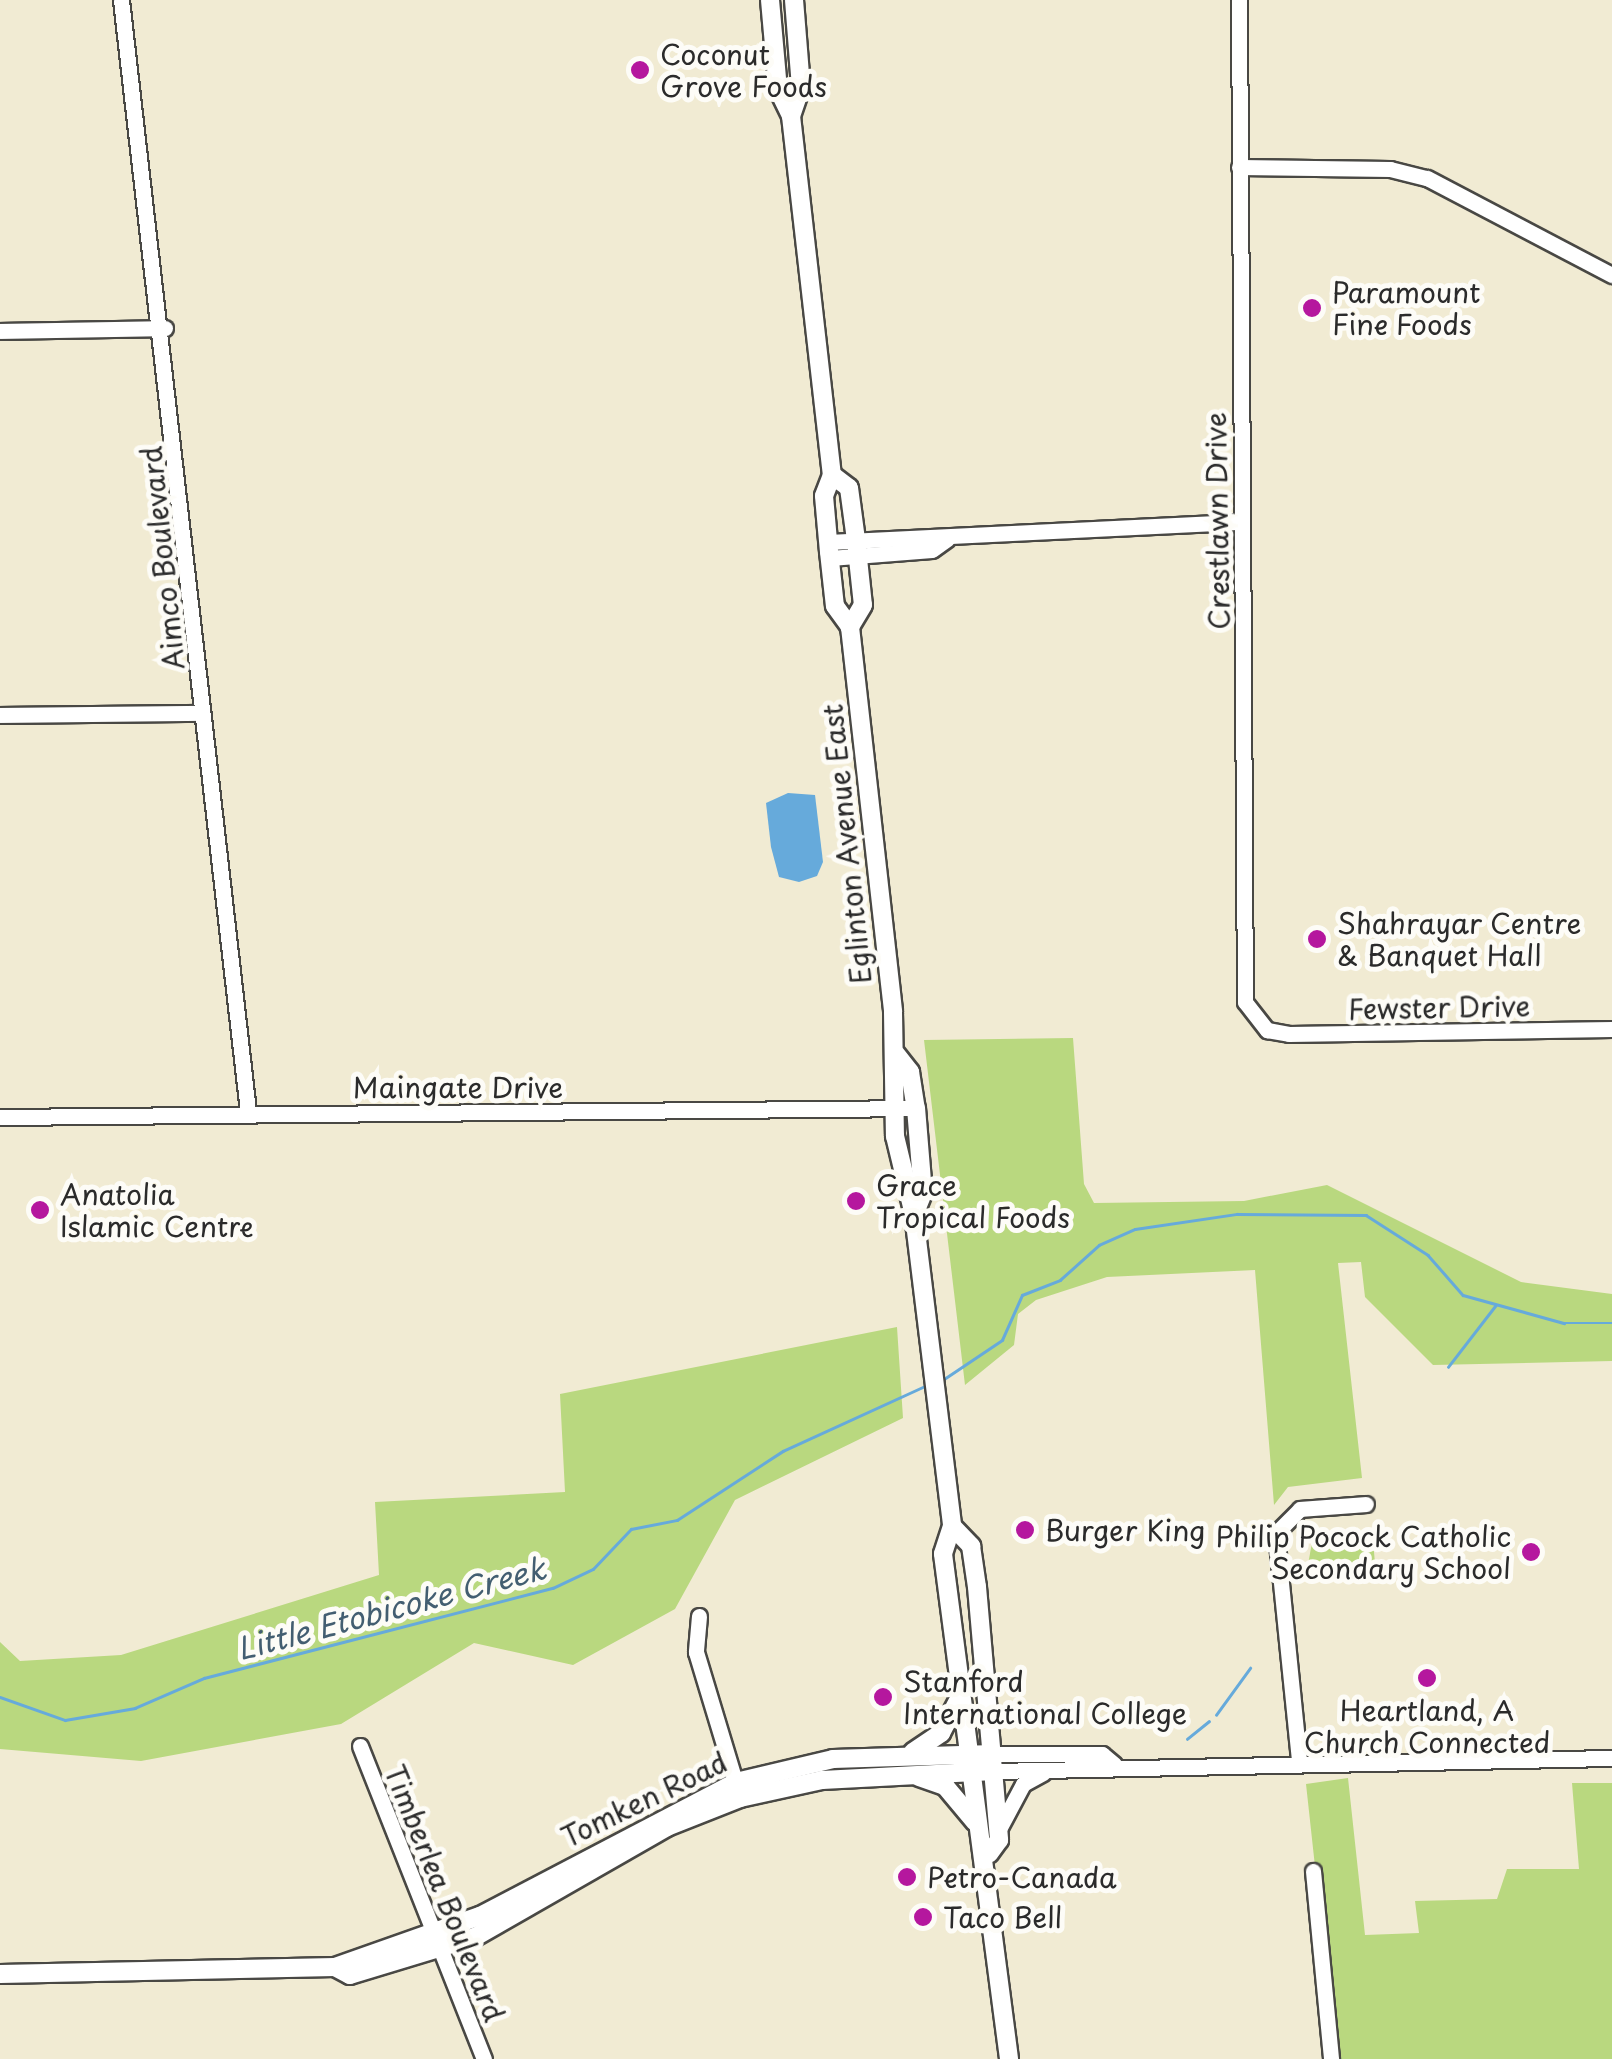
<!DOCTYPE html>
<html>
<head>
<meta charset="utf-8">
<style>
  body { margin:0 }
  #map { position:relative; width:1612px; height:2059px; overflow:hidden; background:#f1ebd3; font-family:"Playpen Sans",sans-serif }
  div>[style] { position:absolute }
  .green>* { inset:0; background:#b9d87f }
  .water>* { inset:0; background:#66aadb }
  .stream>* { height:2.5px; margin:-1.25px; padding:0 1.25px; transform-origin:1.25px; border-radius:1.25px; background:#66aadb }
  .roads { filter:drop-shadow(2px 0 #494844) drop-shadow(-2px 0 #494844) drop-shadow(0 2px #494844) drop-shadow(0 -2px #494844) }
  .minor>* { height:15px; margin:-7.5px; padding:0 7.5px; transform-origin:7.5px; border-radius:7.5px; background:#fff }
  .major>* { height:18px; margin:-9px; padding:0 9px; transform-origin:9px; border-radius:9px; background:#fff }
  .dots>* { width:28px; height:28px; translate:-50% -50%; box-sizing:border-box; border:5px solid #fdfcf7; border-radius:50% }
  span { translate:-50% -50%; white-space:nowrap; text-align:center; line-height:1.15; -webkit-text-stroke:10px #fdfcf7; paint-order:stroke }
  .poi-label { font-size:28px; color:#2b2b2b }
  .left { translate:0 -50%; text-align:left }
  .right { translate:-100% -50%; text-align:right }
  .street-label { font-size:28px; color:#2b2b2b }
  .water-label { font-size:30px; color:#435e71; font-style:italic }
</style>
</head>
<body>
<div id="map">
  <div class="green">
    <i style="clip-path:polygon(1073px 1038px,1084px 1184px,1094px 1203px,1244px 1201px,1327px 1185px,1521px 1282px,1612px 1294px,1612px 1361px,1433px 1365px,1365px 1297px,1361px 1262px,1338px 1263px,1362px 1478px,1288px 1487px,1274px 1505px,1255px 1270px,1107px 1277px,1036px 1300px,1018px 1314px,1014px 1345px,965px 1385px,924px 1040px)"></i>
    <i style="clip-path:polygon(897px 1327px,903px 1418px,735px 1500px,675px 1609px,573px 1665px,474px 1643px,341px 1724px,141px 1761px,0 1749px,0 1642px,20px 1661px,121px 1655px,379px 1575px,375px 1502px,565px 1492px,560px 1394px)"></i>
    <i style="clip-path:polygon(1372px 1529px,1376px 1575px,1305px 1581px,1313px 1537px)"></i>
    <i style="clip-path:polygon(1348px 1778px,1365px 1935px,1419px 1933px,1415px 1901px,1497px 1899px,1507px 1869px,1579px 1869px,1572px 1783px,1612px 1783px,1612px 2059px,1336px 2059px,1306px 1784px)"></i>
  </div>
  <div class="water">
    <i style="clip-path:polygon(788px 793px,815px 795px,823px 862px,817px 876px,799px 882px,779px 877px,771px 847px,766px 803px)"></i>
  </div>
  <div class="stream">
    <i style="left:1448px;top:1367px;width:78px;rotate:-52.3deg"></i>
    <i style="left:944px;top:1379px;width:70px;rotate:-33.9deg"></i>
    <i style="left:1002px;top:1340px;width:49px;rotate:-66deg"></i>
    <i style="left:1022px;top:1295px;width:41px;rotate:-21.5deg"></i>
    <i style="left:1060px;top:1280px;width:52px;rotate:-41.9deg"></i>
    <i style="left:1099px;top:1245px;width:39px;rotate:-24deg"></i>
    <i style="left:1135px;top:1229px;width:103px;rotate:-8.4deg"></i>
    <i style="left:1237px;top:1214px;width:129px;rotate:0.4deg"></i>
    <i style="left:1366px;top:1215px;width:74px;rotate:32.8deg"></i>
    <i style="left:1428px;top:1255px;width:53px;rotate:48.8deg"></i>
    <i style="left:1463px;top:1295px;width:105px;rotate:15.5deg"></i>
    <i style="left:1564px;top:1323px;width:48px"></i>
    <i style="left:0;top:1697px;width:69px;rotate:19.5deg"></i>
    <i style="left:65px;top:1720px;width:71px;rotate:-9.7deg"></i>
    <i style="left:135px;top:1708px;width:75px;rotate:-23.5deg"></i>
    <i style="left:204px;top:1678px;width:360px;rotate:-14.5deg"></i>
    <i style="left:553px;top:1588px;width:44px;rotate:-25.4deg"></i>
    <i style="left:593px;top:1569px;width:55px;rotate:-46.5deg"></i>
    <i style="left:631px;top:1529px;width:47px;rotate:-11.1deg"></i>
    <i style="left:677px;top:1520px;width:126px;rotate:-33.1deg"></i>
    <i style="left:783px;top:1451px;width:158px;rotate:-24.6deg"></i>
    <i style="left:1216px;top:1715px;width:58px;rotate:-54.1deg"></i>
    <i style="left:1187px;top:1739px;width:28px;rotate:-39deg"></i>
  </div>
  <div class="roads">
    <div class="minor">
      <i style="left:121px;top:0;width:1119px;rotate:83.48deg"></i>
      <i style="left:1239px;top:0;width:1002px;rotate:89.66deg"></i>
      <i style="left:1245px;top:1002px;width:36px;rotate:52deg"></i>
      <i style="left:1267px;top:1030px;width:22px;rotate:10deg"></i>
      <i style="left:1289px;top:1034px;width:323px;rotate:-0.9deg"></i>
      <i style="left:1239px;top:167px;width:151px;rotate:0.8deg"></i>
      <i style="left:1390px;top:169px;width:38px;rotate:14deg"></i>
      <i style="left:1427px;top:178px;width:209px;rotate:27.7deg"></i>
      <i style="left:0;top:331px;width:165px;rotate:-1deg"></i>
      <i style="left:828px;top:542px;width:414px;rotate:-2.8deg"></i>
      <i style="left:830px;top:558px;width:102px;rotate:-4.5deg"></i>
      <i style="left:932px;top:550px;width:19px;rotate:-36deg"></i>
      <i style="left:0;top:715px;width:202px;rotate:-0.6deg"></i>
      <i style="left:0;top:1117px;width:916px;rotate:-0.56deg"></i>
      <i style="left:699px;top:1616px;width:36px;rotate:95deg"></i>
      <i style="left:696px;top:1652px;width:148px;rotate:73.2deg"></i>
      <i style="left:360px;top:1746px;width:337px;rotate:68.4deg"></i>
      <i style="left:993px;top:1754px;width:109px"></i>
      <i style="left:1102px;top:1754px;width:16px;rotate:40deg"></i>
      <i style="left:1299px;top:1760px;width:228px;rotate:-95.8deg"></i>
      <i style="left:1276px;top:1533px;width:34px;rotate:-45deg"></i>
      <i style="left:1300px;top:1509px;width:66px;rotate:-4.3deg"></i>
      <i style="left:994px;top:1771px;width:618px;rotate:-1.21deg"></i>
      <i style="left:998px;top:1831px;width:53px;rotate:-62deg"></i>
      <i style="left:1023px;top:1784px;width:23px;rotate:-29deg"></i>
      <i style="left:1313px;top:1871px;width:189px;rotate:84.5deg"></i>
    </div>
    <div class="major">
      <i style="left:770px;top:0;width:89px;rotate:84.9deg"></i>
      <i style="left:778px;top:89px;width:30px;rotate:64deg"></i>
      <i style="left:791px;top:116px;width:361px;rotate:83.5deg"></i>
      <i style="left:832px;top:475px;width:22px;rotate:111deg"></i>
      <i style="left:824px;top:496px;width:56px;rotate:84.9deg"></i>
      <i style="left:829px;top:552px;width:54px;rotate:83.7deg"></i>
      <i style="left:835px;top:606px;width:26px;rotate:54deg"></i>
      <i style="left:850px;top:627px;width:387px;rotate:83.6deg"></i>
      <i style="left:893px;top:1012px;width:124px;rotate:89.1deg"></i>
      <i style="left:895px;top:1136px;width:81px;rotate:76.5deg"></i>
      <i style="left:914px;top:1215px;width:313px;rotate:83deg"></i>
      <i style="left:952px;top:1526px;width:29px;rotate:108deg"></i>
      <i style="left:943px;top:1554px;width:509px;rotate:82.55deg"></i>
      <i style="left:791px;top:116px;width:31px;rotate:-71deg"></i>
      <i style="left:801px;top:87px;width:87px;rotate:-94.6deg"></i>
      <i style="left:832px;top:475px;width:21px;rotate:37deg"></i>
      <i style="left:849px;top:488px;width:52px;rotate:82.3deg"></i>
      <i style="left:856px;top:540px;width:65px;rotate:83.9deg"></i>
      <i style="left:863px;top:605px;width:26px;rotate:121deg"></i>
      <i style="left:896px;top:1054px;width:23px;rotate:52deg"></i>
      <i style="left:910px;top:1072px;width:36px;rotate:81deg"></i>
      <i style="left:916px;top:1108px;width:85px;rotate:85.3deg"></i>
      <i style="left:923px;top:1193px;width:24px;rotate:112deg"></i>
      <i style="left:952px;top:1526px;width:28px;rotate:46deg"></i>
      <i style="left:971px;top:1546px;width:41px;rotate:81.7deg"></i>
      <i style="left:977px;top:1587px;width:254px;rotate:85deg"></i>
      <i style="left:999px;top:1840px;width:17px;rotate:126deg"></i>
      <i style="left:913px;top:1752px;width:34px;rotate:-34deg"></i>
      <i style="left:941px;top:1733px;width:45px;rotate:-62.3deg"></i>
      <i style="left:919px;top:1777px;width:28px;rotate:19deg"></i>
      <i style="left:945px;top:1786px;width:47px;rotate:50.2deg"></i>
      <i style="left:335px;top:1967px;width:154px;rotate:-19.4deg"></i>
      <i style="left:480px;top:1916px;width:289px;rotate:-27.6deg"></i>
      <i style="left:736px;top:1782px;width:100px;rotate:-13.3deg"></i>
      <i style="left:833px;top:1759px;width:160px;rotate:-1.8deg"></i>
      <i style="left:0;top:1974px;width:335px;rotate:-1.2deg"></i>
      <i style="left:335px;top:1967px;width:17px;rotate:28deg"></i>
      <i style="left:350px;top:1975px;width:131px;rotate:-16.9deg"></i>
      <i style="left:475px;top:1937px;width:221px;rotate:-29.8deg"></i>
      <i style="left:667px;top:1827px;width:79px;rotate:-21.7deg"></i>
      <i style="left:740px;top:1798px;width:84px;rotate:-12.4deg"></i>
      <i style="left:822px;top:1780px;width:172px;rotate:-3deg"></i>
    </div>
  </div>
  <div class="dots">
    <i style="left:640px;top:70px;background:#b5179e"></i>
    <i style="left:1312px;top:308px;background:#b5179e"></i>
    <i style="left:1317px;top:939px;background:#b5179e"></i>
    <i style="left:856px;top:1201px;background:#b5179e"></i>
    <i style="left:40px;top:1210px;background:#b5179e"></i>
    <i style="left:1025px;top:1530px;background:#b5179e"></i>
    <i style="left:1531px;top:1552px;background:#b5179e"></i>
    <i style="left:1427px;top:1678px;background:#b5179e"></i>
    <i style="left:883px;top:1697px;background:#b5179e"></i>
    <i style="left:907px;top:1877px;background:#b5179e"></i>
    <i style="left:923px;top:1917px;background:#b5179e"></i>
  </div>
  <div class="poi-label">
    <span class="left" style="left:660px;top:70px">Coconut<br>Grove Foods</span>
    <span class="left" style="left:1332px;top:308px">Paramount<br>Fine Foods</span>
    <span class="left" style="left:1337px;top:939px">Shahrayar Centre<br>&amp; Banquet Hall</span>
    <span class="left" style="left:876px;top:1201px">Grace<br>Tropical Foods</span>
    <span class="left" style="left:60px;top:1210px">Anatolia<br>Islamic Centre</span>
    <span class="left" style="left:1045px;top:1530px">Burger King</span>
    <span class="right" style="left:1511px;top:1552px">Philip Pocock Catholic<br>Secondary School</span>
    <span class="left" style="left:903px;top:1697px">Stanford<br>International College</span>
    <span style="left:1427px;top:1726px">Heartland, A<br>Church Connected</span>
    <span class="left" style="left:927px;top:1877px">Petro-Canada</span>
    <span class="left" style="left:943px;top:1917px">Taco Bell</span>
  </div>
  <div class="street-label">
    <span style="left:1217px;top:521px;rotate:-91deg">Crestlawn Drive</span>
    <span style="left:162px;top:558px;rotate:-96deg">Aimco Boulevard</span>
    <span style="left:846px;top:844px;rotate:-96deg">Eglinton Avenue East</span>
    <span style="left:1439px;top:1007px;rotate:-1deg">Fewster Drive</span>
    <span style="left:458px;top:1087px">Maingate Drive</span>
    <span style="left:644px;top:1799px;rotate:-26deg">Tomken Road</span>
    <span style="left:445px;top:1893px;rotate:68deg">Timberlea Boulevard</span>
  </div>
  <div class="water-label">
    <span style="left:391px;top:1608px;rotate:-15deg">Little Etobicoke Creek</span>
  </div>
</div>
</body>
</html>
